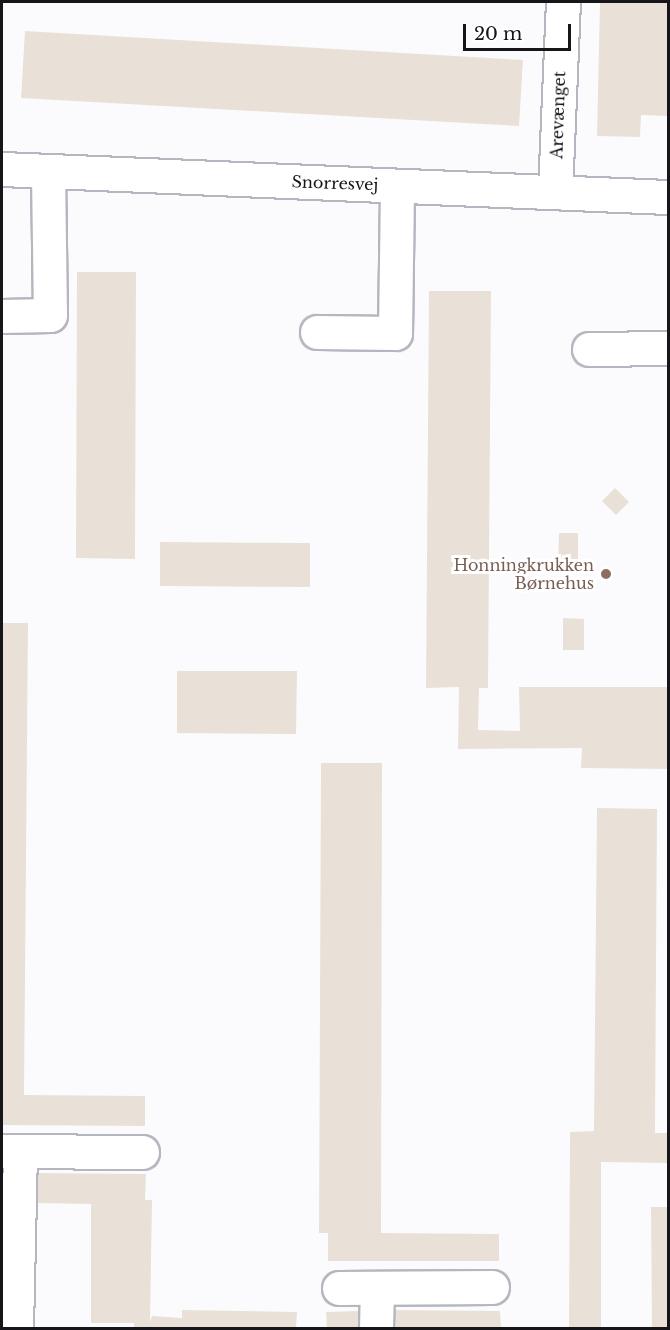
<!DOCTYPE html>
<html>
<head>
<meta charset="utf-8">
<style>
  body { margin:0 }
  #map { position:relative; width:670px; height:1330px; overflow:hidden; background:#fbfbfe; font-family:"Libre Baskerville",serif }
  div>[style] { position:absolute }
  .building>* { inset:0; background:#e9e1d7 }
  .roads { filter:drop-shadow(2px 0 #b6b6c1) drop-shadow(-2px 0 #b6b6c1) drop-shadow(0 2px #b6b6c1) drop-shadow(0 -2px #b6b6c1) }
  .minor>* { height:33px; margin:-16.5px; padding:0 16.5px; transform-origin:16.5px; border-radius:16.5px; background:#fff }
  .dots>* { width:16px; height:16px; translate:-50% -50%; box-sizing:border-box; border:3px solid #fff; border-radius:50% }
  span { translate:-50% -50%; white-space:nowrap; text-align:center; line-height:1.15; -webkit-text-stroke:6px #fff; paint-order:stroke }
  .street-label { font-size:16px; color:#16161a }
  .education-label { font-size:16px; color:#785e54 }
  .right { translate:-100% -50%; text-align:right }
  .frame { position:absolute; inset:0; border:3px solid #16161a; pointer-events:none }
  .scale { position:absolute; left:463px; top:24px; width:108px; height:27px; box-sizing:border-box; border:3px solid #16161a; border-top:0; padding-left:8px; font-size:18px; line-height:21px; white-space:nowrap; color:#16161a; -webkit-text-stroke:4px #fff; paint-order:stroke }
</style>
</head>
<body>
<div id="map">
  <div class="building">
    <i style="clip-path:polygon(600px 2px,668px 2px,668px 116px,641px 115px,640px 137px,597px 136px)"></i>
    <i style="clip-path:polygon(25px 31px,523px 60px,519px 126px,21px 98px)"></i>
    <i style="clip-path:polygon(77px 272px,136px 272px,135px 559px,76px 558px)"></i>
    <i style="clip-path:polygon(429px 291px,491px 291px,488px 688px,479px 688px,478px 730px,520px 731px,519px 687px,668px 687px,668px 769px,581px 768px,582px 748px,458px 749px,459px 687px,426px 688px)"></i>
    <i style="clip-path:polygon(615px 488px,629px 502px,616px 515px,602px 501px)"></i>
    <i style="clip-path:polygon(559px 533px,578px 533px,578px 568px,558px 568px)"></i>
    <i style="clip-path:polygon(160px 542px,310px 543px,310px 587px,160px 586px)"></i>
    <i style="clip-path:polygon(563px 618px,584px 619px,584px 650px,563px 650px)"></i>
    <i style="clip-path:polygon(2px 623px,28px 623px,24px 1095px,145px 1096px,145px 1126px,2px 1125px)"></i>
    <i style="clip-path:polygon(177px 671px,297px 671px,296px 734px,177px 733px)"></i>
    <i style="clip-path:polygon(321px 763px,382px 763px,381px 1233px,499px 1234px,499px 1261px,328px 1261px,328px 1233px,319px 1233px)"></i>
    <i style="clip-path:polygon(597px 808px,657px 809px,655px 1133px,668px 1133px,668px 1163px,601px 1162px,601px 1328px,569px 1328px,570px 1132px,594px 1131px)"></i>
    <i style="clip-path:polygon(35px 1173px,146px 1174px,145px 1200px,152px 1200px,150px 1322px,152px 1316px,182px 1318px,182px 1310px,297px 1312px,296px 1328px,134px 1328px,134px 1323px,91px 1323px,91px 1204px,36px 1203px)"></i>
    <i style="clip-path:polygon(651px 1207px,668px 1207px,668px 1328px,652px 1328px)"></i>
    <i style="clip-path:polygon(389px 1310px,500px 1311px,501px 1328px,390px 1328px)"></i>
    <i style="clip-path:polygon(358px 1311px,358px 1328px,327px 1328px,326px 1312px)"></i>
  </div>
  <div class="roads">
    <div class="minor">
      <i style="left:2px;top:169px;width:667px;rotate:2.41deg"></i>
      <i style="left:555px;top:192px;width:190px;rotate:-87.6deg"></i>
      <i style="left:2px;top:316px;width:48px;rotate:-1.2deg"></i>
      <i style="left:50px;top:315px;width:144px;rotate:-90.8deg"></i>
      <i style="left:317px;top:332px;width:78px;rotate:0.7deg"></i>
      <i style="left:395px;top:333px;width:147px;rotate:-89.2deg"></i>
      <i style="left:589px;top:349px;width:79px;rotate:-0.7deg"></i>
      <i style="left:2px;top:1151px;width:140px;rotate:0.4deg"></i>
      <i style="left:339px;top:1288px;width:153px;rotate:-0.4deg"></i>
      <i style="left:16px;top:1328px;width:177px;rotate:-88.7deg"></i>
      <i style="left:376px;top:1328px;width:40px;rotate:-88.6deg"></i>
    </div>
  </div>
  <div class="dots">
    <i style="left:606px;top:574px;background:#8d6e63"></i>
  </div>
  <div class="street-label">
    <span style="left:558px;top:115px;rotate:-88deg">Arevænget</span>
    <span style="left:335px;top:183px;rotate:2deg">Snorresvej</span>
  </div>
  <div class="education-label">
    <span class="right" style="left:594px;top:574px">Honningkrukken<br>Børnehus</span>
  </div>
  <div class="frame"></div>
  <div class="scale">20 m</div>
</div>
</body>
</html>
